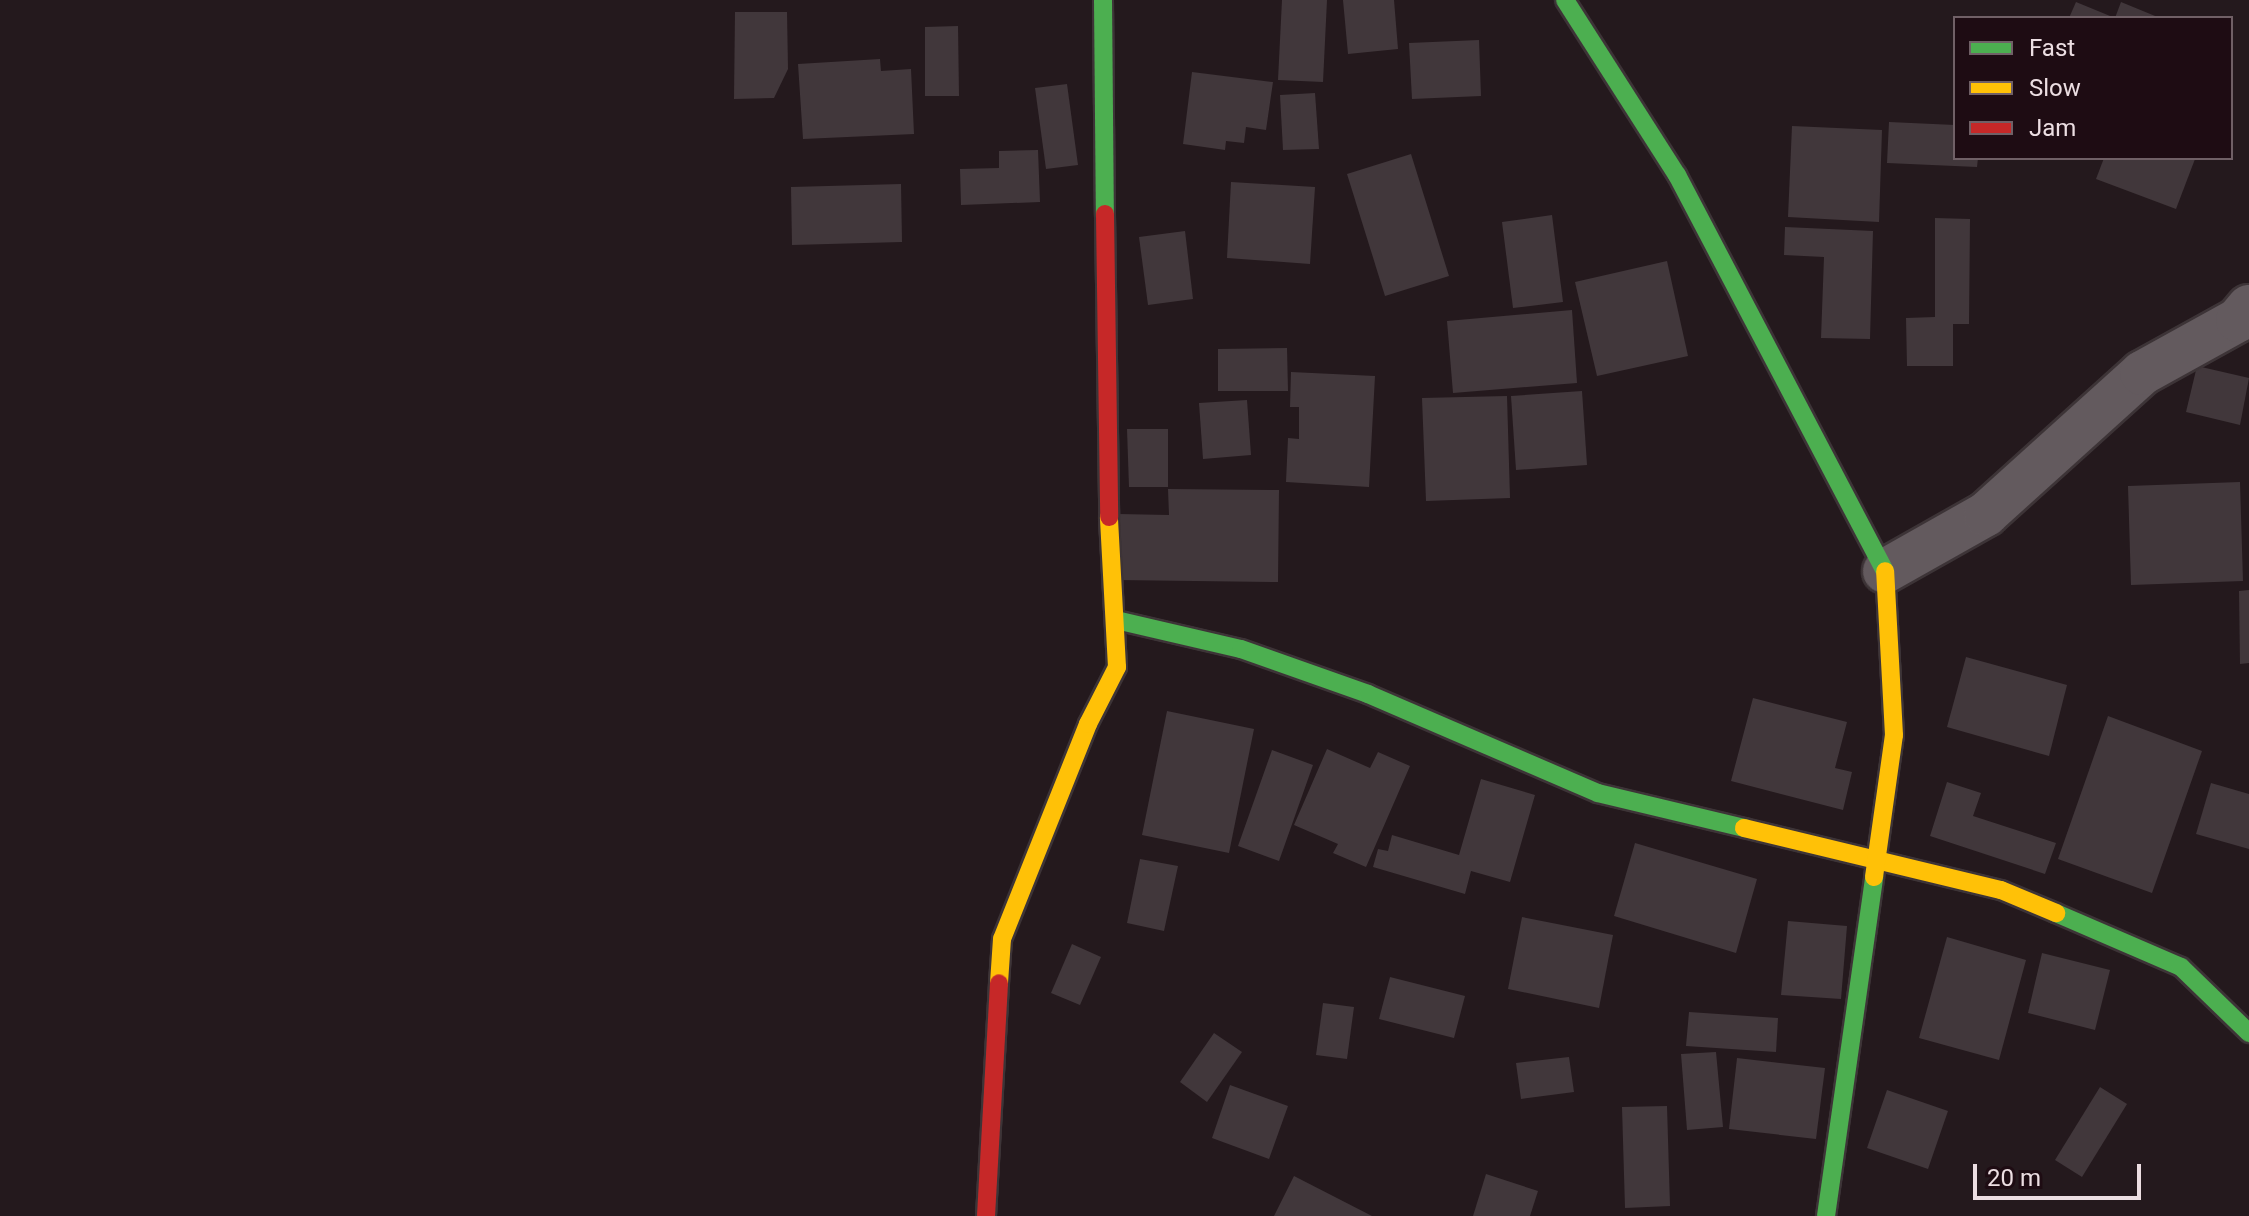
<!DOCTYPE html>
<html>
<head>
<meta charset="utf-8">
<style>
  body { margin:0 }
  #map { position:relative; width:2249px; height:1216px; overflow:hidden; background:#24191d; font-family:Roboto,sans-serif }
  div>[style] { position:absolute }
  .building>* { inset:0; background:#41373b }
  .roads { filter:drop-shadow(2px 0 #3d3437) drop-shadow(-2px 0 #3d3437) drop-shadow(0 2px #3d3437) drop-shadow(0 -2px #3d3437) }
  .street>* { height:44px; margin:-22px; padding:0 22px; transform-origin:22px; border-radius:22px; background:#635a5e }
  .fast>* { height:18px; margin:-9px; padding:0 9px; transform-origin:9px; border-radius:9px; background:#4caf50 }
  .slow>* { height:18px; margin:-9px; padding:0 9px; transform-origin:9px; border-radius:9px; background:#ffc107 }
  .jam>* { height:18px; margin:-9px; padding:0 9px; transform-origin:9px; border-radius:9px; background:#c62828 }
  span { translate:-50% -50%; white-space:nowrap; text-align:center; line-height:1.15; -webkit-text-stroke:8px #1e0c13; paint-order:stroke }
  .legend { position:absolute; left:1953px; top:16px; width:280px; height:144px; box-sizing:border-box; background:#1e0c13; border:2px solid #706066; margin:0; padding:10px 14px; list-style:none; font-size:24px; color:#ecdee2 }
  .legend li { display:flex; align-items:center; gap:16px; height:40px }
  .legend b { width:40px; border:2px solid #706066 }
  .scale { position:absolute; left:1973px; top:1164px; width:168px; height:36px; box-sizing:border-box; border:4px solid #ecdee2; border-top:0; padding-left:10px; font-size:24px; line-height:28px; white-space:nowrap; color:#ecdee2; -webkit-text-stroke:6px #1e0c13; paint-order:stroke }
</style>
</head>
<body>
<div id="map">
  <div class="building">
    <i style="clip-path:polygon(1282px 0,1327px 0,1323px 82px,1278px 80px)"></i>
    <i style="clip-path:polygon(1343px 0,1394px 0,1398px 49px,1348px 54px)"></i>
    <i style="clip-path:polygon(2076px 2px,2115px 18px,2121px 2px,2160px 18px,2069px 18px)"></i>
    <i style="clip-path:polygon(735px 12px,787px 12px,788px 69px,774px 98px,734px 99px)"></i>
    <i style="clip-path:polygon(958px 26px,959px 96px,925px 96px,925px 27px)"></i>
    <i style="clip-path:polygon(1479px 40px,1481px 96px,1412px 99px,1409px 43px)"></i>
    <i style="clip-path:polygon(880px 59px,881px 71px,911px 69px,914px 134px,803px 139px,798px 64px)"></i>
    <i style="clip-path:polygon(1192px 72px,1273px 82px,1266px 130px,1246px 127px,1244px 143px,1226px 141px,1225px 150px,1183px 144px)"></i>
    <i style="clip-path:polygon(1067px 84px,1078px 165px,1046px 169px,1035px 88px)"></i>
    <i style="clip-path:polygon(1315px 93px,1319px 149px,1283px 150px,1280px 95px)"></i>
    <i style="clip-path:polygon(1889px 122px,1955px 125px,1955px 158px,1978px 158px,1977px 167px,1887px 163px)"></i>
    <i style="clip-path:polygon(1792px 126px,1882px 130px,1879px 222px,1788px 217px)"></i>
    <i style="clip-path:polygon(1038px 150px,1040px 202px,961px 205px,960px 169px,999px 168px,999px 151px)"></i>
    <i style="clip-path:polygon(1411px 154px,1449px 276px,1385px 296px,1347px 174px)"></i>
    <i style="clip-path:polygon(2104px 158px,2194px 158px,2195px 159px,2176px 209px,2096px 179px)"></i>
    <i style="clip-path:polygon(1231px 182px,1315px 187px,1310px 264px,1227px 258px)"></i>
    <i style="clip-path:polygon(901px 184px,902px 242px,792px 245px,791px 187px)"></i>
    <i style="clip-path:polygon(1552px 215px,1563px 302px,1513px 308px,1502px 222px)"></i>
    <i style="clip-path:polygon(1935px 218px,1970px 219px,1969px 324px,1953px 324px,1953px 366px,1907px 366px,1906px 318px,1935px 317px)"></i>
    <i style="clip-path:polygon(1785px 227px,1873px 231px,1870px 339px,1821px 338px,1824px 257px,1784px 255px)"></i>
    <i style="clip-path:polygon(1185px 231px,1193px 299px,1148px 305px,1139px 237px)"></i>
    <i style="clip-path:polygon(1667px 261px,1688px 356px,1597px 376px,1575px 282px)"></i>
    <i style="clip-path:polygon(1572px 310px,1577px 383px,1453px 393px,1447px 321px)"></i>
    <i style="clip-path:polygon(1287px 348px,1288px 391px,1218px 391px,1218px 349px)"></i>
    <i style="clip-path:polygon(2197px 366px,2249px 378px,2240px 425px,2186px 412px)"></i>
    <i style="clip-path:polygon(1291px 372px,1375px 376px,1369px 487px,1286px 482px,1288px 438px,1299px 439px,1299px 407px,1290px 407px)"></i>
    <i style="clip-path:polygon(1582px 391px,1587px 465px,1516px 470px,1511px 396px)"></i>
    <i style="clip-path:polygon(1507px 396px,1510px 498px,1426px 501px,1422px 398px)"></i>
    <i style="clip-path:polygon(1247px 400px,1251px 455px,1203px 459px,1199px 403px)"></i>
    <i style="clip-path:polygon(1127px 429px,1168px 429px,1168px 487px,1129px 487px)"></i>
    <i style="clip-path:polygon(2240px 482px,2243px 581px,2131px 585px,2128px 486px)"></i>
    <i style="clip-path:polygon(1168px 489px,1279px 490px,1278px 582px,1117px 580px,1118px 514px,1169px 515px)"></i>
    <i style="clip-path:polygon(2249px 590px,2249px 663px,2240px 664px,2239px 591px)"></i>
    <i style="clip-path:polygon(1966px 657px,2067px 685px,2049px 756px,1947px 727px)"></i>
    <i style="clip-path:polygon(1753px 698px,1847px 722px,1835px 768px,1852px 772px,1843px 810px,1731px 781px)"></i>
    <i style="clip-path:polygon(1167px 711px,1254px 729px,1229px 853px,1142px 835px)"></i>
    <i style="clip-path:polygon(2108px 716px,2202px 751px,2152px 893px,2058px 859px)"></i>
    <i style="clip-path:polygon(1327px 749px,1370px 768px,1378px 752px,1410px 766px,1366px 867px,1333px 853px,1338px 844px,1294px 825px)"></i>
    <i style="clip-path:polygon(1272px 750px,1313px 765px,1279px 861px,1238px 846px)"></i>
    <i style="clip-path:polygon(1481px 779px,1535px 795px,1510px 882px,1471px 871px,1465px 894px,1373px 867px,1378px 849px,1388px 851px,1392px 835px,1459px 855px)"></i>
    <i style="clip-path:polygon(1947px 782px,1981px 793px,1973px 816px,2056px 843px,2045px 874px,1930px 836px)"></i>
    <i style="clip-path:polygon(2211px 783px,2249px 794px,2249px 849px,2196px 834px)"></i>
    <i style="clip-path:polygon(1635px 843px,1757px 879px,1736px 953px,1614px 916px)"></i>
    <i style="clip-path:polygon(1140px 859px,1178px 866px,1164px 931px,1127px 923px)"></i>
    <i style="clip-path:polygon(1522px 917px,1613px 935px,1599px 1008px,1508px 989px)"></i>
    <i style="clip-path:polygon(1788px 921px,1847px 926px,1841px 999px,1781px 995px)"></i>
    <i style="clip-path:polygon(1947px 937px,2026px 960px,1999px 1060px,1919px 1038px)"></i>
    <i style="clip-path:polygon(1072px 944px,1101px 957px,1080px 1005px,1051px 993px)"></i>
    <i style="clip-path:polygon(2042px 953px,2110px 970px,2095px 1030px,2028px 1013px)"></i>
    <i style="clip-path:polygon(1390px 977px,1465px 996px,1454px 1038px,1379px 1019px)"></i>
    <i style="clip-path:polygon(1323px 1003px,1354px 1007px,1347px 1059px,1316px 1055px)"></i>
    <i style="clip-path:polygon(1689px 1012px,1778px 1018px,1776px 1052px,1686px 1046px)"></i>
    <i style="clip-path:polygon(1214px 1033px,1242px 1052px,1207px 1102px,1180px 1082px)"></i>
    <i style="clip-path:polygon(1716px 1052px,1723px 1127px,1687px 1130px,1681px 1054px)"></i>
    <i style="clip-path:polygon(1569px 1057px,1574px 1092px,1521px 1099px,1516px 1063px)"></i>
    <i style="clip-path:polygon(1737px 1058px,1825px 1068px,1816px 1139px,1729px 1129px)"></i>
    <i style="clip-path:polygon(1230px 1085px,1288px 1106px,1269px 1159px,1212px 1138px)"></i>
    <i style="clip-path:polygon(2100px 1087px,2127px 1104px,2082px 1177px,2055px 1160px)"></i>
    <i style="clip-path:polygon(1887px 1090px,1948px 1111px,1928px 1169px,1867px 1148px)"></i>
    <i style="clip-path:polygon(1667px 1106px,1670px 1206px,1625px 1208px,1622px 1107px)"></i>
    <i style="clip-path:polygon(1486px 1174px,1538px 1191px,1530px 1216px,1473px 1216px)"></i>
    <i style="clip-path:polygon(1294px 1176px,1372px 1216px,1274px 1216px)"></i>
  </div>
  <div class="roads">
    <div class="street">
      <i style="left:1885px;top:571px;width:116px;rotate:-29.4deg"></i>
      <i style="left:1986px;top:514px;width:210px;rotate:-42.1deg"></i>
      <i style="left:2142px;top:373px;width:110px;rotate:-28.9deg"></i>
      <i style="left:2238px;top:320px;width:17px;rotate:-50deg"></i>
    </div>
    <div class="fast">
      <i style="left:1103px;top:0;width:214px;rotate:89.5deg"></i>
      <i style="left:1565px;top:0;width:208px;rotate:57.4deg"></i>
      <i style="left:1677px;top:175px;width:447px;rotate:62.3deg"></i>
      <i style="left:1116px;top:620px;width:128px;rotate:13.1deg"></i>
      <i style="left:1241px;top:649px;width:135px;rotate:19.5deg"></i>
      <i style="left:1368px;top:694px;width:250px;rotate:23.3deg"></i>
      <i style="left:1598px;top:793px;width:150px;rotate:13.5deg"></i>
      <i style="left:2056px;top:913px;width:136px;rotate:23.4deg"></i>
      <i style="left:2181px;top:967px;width:95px;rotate:44.1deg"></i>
      <i style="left:1826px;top:1216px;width:342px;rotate:-81.9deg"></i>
    </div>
    <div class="slow">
      <i style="left:1744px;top:828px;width:264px;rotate:13.6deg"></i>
      <i style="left:2001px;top:890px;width:60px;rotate:22.7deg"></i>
      <i style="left:1874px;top:877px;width:143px;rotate:-82deg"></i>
      <i style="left:1894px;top:735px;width:164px;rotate:-93.1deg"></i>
      <i style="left:999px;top:983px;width:44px;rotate:-86.1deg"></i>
      <i style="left:1002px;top:939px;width:232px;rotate:-68.2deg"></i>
      <i style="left:1088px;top:724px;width:64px;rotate:-63deg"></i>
      <i style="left:1117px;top:667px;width:150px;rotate:-93.1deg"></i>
    </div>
    <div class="jam">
      <i style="left:1105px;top:214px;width:303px;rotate:89.2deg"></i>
      <i style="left:986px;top:1216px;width:233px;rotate:-86.8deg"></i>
    </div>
  </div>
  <ul class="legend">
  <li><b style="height:10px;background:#4caf50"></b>Fast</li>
  <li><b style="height:10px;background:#ffc107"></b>Slow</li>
  <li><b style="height:10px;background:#c62828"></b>Jam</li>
  </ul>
  <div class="scale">20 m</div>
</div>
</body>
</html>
